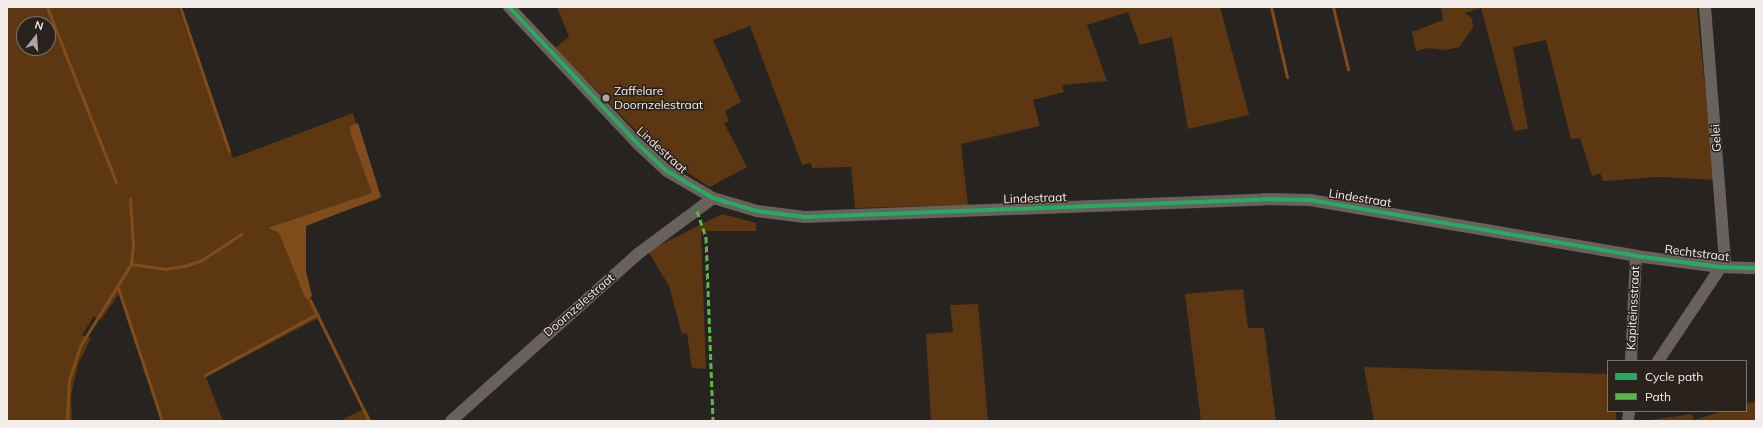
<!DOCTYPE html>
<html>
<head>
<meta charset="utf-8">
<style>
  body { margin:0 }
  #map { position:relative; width:1763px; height:428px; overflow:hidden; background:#262320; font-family:Mulish,sans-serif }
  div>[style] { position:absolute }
  .green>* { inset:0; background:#5d3712 }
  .water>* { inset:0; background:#814c1c }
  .stream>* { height:3px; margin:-1.5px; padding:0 1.5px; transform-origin:1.5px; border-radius:1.5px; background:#814c1c }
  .minor>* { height:12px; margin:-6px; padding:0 6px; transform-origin:6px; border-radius:6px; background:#69615b }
  .quiet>* { height:3px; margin-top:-1.5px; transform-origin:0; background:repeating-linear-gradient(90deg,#58b947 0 6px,transparent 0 9px) }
  .cycleway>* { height:4px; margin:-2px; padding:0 2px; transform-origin:2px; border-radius:2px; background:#26ab63 }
  .dots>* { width:11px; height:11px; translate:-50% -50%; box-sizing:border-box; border:2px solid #2a221c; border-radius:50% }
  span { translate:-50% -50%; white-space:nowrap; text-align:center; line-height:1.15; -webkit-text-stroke:3px #2a221c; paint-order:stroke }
  .poi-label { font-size:12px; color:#f4eeea }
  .left { translate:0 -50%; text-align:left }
  .street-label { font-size:12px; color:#f4eeea }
  .frame { position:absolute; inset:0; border:8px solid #f4eeea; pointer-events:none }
  .legend { position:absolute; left:1607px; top:360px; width:140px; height:52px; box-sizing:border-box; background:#2a221c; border:1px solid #7b746e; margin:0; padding:5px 7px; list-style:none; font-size:12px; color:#f4eeea }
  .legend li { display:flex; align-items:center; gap:8px; height:20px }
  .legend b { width:20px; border:1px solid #7b746e }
  .north { position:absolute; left:16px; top:16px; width:40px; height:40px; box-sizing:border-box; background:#2a221c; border:1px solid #7b746e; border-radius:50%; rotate:17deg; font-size:11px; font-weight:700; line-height:16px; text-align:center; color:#f4eeea }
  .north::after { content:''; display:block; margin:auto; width:14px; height:18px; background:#aca7a3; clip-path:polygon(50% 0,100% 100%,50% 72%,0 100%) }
</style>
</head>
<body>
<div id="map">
  <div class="green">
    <i style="clip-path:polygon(evenodd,7px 7px,178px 7px,233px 158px,353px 113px,379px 199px,303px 225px,302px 280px,320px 317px,206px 377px,223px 421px,164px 421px,119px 293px,101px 320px,94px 316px,82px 335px,91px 338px,78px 364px,71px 395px,72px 421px,7px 421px,7px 7px,24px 24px,48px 24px,48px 48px,24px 48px,24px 24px)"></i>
    <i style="clip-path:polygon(557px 7px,1220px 7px,1249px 115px,1188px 129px,1172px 37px,1140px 45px,1128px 12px,1087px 25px,1107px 81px,1062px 85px,1064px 92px,1033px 100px,1040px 126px,961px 144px,968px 205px,855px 208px,851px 167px,812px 168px,811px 163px,802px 165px,750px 26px,713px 40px,741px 102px,725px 111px,729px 121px,724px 123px,747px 167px,710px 187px,661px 156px,555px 48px,569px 37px)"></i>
    <i style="clip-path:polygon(1441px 7px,1697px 7px,1714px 180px,1659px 177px,1603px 181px,1600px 173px,1592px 176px,1580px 138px,1571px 139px,1546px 40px,1513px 47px,1528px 129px,1514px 131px,1481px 8px,1465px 13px,1472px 18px,1473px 28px,1459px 47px,1446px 50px,1428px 48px,1416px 51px,1412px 32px,1443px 20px)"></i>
    <i style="clip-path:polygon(722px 214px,756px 223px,756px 231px,701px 231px,706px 369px,692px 368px,687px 333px,682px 334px,669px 286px,648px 251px)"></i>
    <i style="clip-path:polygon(1243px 289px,1248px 328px,1264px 328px,1276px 421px,1201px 421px,1185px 294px)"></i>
    <i style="clip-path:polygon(978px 304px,988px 421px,931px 421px,926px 334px,953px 332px,950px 305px)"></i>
    <i style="clip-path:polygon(1364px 367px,1608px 374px,1608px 411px,1616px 411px,1616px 421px,1374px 421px)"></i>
    <i style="clip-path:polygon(1756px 401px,1756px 421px,1643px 421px,1692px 414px,1694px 420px,1724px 411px,1746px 411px,1746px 404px)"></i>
    <i style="clip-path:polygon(365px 408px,372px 421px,340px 421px)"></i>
  </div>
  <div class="water">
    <i style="clip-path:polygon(358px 123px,381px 197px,306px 226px,306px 271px,312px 296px,308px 300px,305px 297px,279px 233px,268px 228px,372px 193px,351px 135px,350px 126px)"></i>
  </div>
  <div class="stream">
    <i style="left:47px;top:7px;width:188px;rotate:68.5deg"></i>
    <i style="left:180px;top:7px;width:152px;rotate:71.2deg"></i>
    <i style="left:1271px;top:7px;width:72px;rotate:77.1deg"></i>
    <i style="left:1333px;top:7px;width:64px;rotate:76.4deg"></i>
    <i style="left:131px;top:264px;width:34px;rotate:8deg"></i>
    <i style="left:165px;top:269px;width:19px;rotate:-9deg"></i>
    <i style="left:184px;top:266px;width:19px;rotate:-18deg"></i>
    <i style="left:202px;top:260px;width:47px;rotate:-33.7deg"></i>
    <i style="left:118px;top:288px;width:140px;rotate:71.7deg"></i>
    <i style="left:310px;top:300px;width:135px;rotate:64deg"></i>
    <i style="left:205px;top:375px;width:128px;rotate:-28.6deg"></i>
    <i style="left:67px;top:421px;width:41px;rotate:-87.2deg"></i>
    <i style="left:69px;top:380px;width:36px;rotate:-72deg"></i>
    <i style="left:80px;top:346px;width:97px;rotate:-58.1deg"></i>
    <i style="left:131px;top:264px;width:19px;rotate:-84deg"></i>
    <i style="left:133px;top:245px;width:46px;rotate:-93.7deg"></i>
  </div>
  <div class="minor">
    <i style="left:509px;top:7px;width:190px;rotate:46.7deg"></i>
    <i style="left:639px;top:145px;width:38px;rotate:43deg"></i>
    <i style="left:667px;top:171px;width:53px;rotate:30.4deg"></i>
    <i style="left:713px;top:198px;width:46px;rotate:16.5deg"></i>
    <i style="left:757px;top:211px;width:48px;rotate:7.1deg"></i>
    <i style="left:805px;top:217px;width:459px;rotate:-2.2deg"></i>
    <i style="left:1264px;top:199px;width:46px;rotate:1.2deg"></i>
    <i style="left:1310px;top:200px;width:331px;rotate:9.7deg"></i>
    <i style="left:1636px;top:256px;width:85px;rotate:7.5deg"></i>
    <i style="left:1720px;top:267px;width:36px;rotate:2deg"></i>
    <i style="left:1631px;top:361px;width:105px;rotate:-87.3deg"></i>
    <i style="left:1658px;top:361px;width:120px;rotate:-56.2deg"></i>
    <i style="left:1725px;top:261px;width:255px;rotate:-94.5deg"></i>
    <i style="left:451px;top:421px;width:252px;rotate:-41.8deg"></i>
    <i style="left:639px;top:253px;width:92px;rotate:-36.6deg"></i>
    <i style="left:1628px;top:421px;width:10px;rotate:-84deg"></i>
  </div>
  <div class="quiet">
    <i style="left:697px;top:211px;width:28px;rotate:71deg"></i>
    <i style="left:706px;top:237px;width:184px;rotate:87.8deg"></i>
  </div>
  <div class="cycleway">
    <i style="left:509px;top:7px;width:190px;rotate:46.7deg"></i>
    <i style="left:639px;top:145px;width:38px;rotate:43deg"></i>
    <i style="left:667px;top:171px;width:53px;rotate:30.4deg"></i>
    <i style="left:713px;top:198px;width:46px;rotate:16.5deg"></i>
    <i style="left:757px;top:211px;width:48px;rotate:7.1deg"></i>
    <i style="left:805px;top:217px;width:459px;rotate:-2.2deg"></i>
    <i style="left:1264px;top:199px;width:46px;rotate:1.2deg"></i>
    <i style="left:1310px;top:200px;width:331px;rotate:9.7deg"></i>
    <i style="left:1636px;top:256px;width:85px;rotate:7.5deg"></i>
    <i style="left:1720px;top:267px;width:36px;rotate:2deg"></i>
  </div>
  <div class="dots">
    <i style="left:606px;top:98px;background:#aca7a3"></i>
  </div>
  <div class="poi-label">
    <span class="left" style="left:614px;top:98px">Zaffelare<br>Doornzelestraat</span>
  </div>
  <div class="street-label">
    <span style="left:1716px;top:138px;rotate:-94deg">Gelei</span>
    <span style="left:662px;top:150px;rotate:42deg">Lindestraat</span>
    <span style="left:1035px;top:198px;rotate:-2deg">Lindestraat</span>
    <span style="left:1360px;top:198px;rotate:9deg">Lindestraat</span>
    <span style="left:1697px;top:253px;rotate:7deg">Rechtstraat</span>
    <span style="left:579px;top:305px;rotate:-41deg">Doornzelestraat</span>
    <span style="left:1633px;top:308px;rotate:-87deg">Kapiteinsstraat</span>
  </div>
  <div class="frame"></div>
  <ul class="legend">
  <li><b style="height:5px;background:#26ab63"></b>Cycle path</li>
  <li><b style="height:5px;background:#58b947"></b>Path</li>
  </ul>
  <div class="north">N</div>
</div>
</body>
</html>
